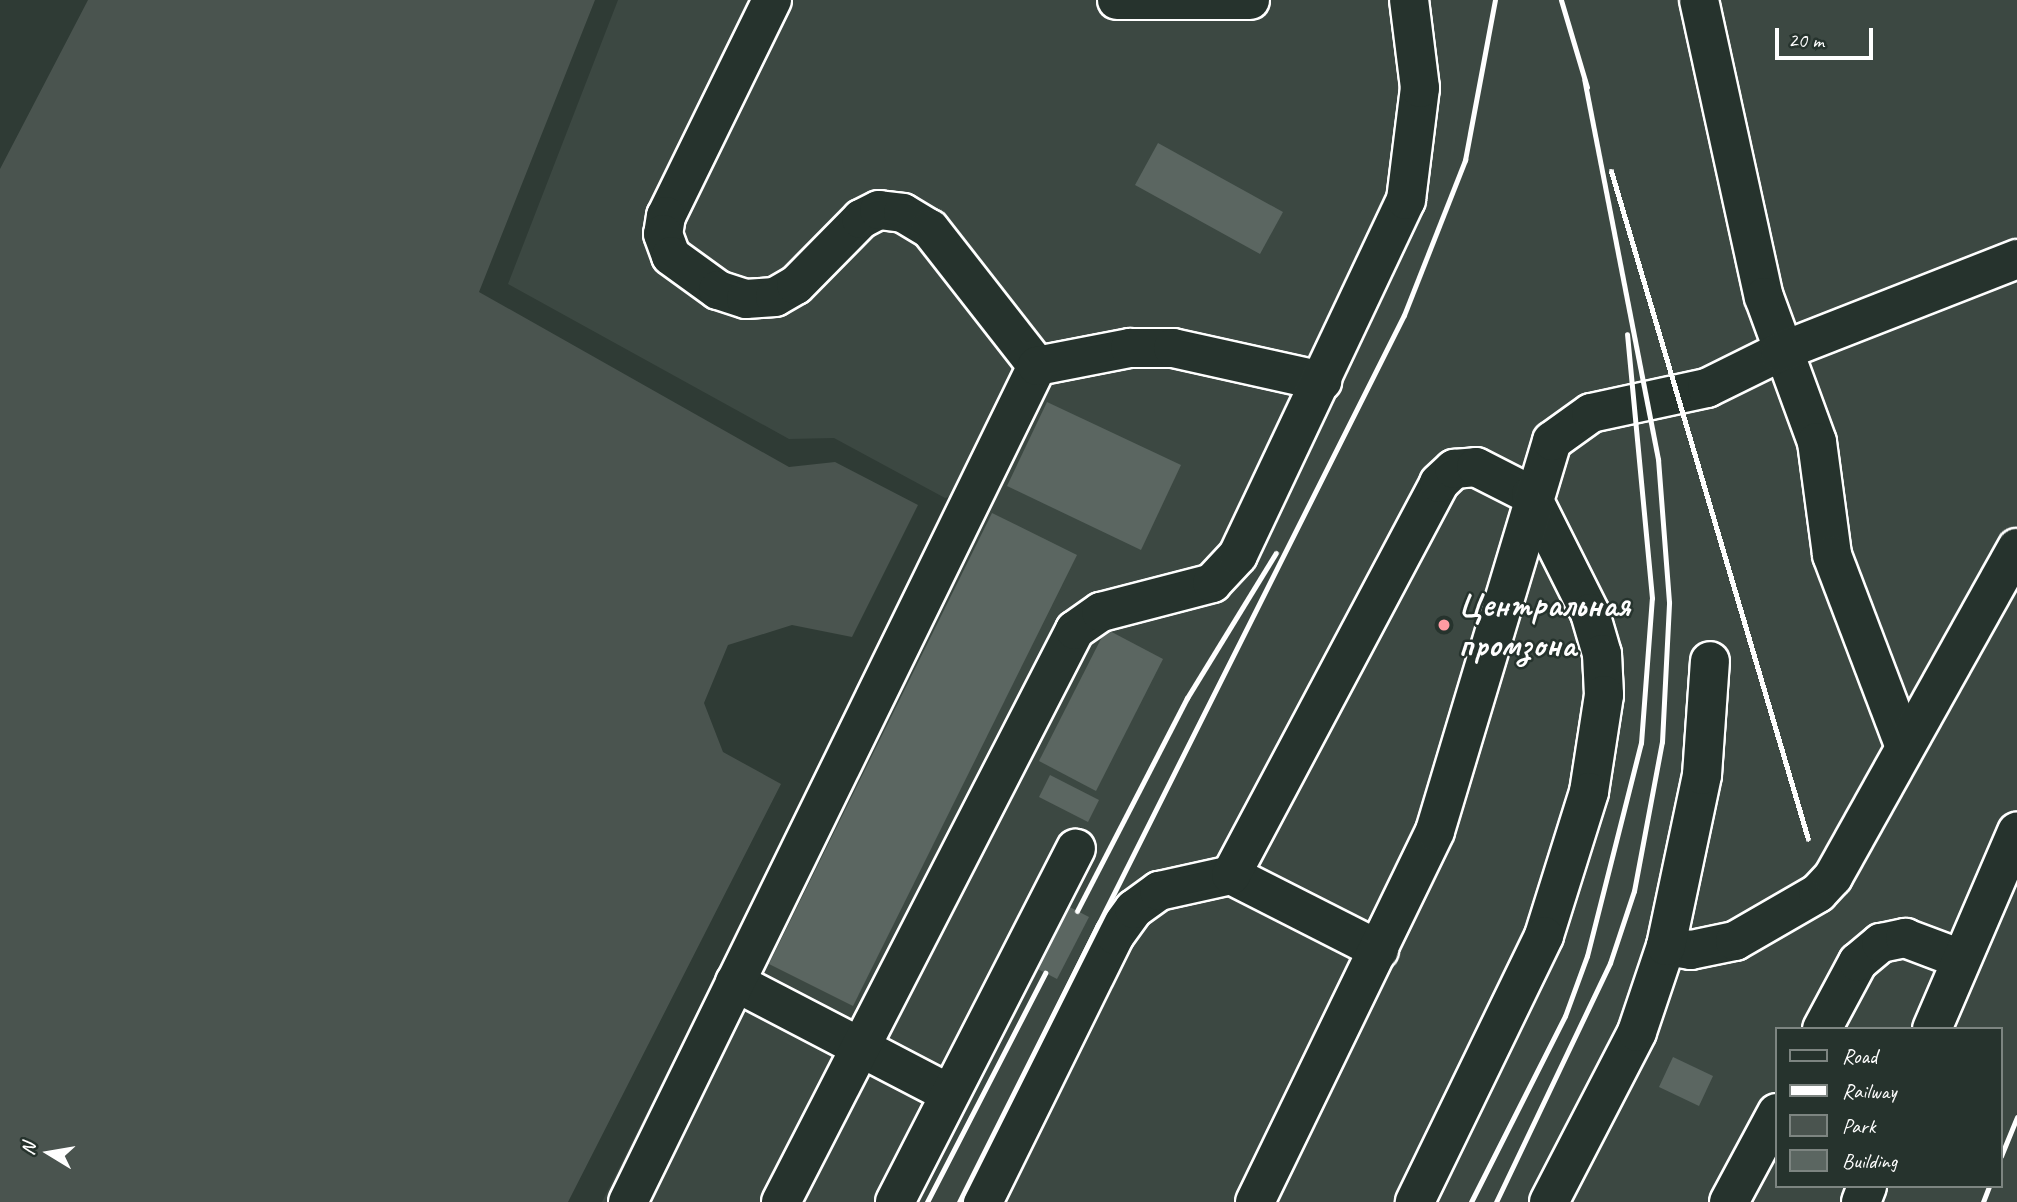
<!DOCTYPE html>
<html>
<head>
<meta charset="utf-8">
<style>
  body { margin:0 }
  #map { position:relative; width:2017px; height:1202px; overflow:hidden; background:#2f3b35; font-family:Caveat,sans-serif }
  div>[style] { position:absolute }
  .built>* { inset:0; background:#3c4842 }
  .green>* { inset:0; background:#4a544f }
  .building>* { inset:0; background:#5b6661 }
  .roads { filter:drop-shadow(2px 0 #fff) drop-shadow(-2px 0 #fff) drop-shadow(0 2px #fff) drop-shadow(0 -2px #fff) }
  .minor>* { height:38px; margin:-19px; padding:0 19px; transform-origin:19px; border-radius:19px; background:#26332d }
  .rail>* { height:5px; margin:-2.5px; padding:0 2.5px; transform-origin:2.5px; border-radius:2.5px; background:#fff }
  .dots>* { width:19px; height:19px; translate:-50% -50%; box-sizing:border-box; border:4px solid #26332d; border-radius:50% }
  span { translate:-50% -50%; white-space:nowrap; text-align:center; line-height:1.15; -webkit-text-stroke:5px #26332d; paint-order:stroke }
  .poi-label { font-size:35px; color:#fff; font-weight:700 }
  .left { translate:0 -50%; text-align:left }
  .legend { position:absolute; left:1775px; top:1027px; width:228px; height:161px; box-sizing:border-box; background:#26332d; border:2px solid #7d8581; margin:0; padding:9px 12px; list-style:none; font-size:21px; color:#fff }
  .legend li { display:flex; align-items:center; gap:14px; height:35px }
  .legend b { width:35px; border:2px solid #7d8581 }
  .north { position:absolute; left:14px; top:1118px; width:70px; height:70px; -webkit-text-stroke:5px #26332d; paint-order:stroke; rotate:281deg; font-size:19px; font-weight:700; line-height:28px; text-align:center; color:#fff }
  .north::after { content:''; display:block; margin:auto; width:24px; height:32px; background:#fff; clip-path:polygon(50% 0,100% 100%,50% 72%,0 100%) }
  .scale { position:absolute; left:1775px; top:28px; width:98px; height:32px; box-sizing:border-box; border:4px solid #fff; border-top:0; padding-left:9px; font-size:21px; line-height:24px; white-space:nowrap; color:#fff; -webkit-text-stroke:5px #26332d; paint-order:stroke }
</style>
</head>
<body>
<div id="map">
  <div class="built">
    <i style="clip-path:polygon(evenodd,618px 0,2017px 0,2017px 1202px,602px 1202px,956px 495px,945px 498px,834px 438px,789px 439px,508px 284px,618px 0,1777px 1029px,2001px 1029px,2001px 1186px,1777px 1186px,1777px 1029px)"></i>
  </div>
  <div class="green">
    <i style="clip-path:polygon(88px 0,595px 0,479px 292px,789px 467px,835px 462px,918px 505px,852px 637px,792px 625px,728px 645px,704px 703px,723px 752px,781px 784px,568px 1202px,0 1202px,0 169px)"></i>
  </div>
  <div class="building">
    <i style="clip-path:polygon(1158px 143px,1283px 212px,1260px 254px,1135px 185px)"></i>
    <i style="clip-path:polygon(1047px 402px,1181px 465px,1141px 550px,1007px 486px)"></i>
    <i style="clip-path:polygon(992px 513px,1077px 555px,853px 1006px,769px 964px)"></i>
    <i style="clip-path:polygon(1106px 629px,1163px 659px,1096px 791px,1039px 761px)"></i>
    <i style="clip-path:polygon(1050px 775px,1099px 800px,1088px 822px,1039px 797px)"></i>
    <i style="clip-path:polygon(1062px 903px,1089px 917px,1057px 979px,1030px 965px)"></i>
    <i style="clip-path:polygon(1673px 1057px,1713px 1076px,1699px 1106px,1659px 1087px)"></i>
  </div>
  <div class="roads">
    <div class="minor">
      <i style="left:772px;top:0;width:241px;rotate:116.1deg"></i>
      <i style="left:666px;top:216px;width:18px;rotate:99deg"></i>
      <i style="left:663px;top:234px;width:23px;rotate:70deg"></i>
      <i style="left:671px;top:256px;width:58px;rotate:35.9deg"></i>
      <i style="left:718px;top:290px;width:29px;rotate:18deg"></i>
      <i style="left:746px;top:299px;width:29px;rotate:-4deg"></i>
      <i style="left:775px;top:297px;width:24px;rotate:-30deg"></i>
      <i style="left:796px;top:285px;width:93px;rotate:-45.4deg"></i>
      <i style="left:861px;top:219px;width:20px;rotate:-27deg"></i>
      <i style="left:879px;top:210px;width:24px;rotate:7deg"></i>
      <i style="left:903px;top:213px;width:31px;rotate:31deg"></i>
      <i style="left:930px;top:229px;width:174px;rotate:52deg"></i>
      <i style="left:1117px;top:0;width:133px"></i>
      <i style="left:1699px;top:0;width:304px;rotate:77.7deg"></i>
      <i style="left:1764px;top:297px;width:154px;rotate:69.9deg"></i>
      <i style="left:1817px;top:442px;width:114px;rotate:82.4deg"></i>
      <i style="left:1832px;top:555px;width:205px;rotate:69.2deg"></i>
      <i style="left:1231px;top:875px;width:166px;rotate:26.9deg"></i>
      <i style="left:1666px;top:946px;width:25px;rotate:9deg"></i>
      <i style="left:1691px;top:950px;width:45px;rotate:-11.6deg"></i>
      <i style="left:1735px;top:941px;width:96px;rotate:-30deg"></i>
      <i style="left:1818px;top:893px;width:22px;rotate:-47deg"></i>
      <i style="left:1833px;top:877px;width:377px;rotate:-60.8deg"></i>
      <i style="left:735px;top:982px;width:242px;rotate:27.5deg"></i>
      <i style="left:1822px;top:1029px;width:76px;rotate:-61.8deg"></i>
      <i style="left:1858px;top:962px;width:30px;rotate:-40deg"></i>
      <i style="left:1881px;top:943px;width:25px;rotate:-12deg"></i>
      <i style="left:1905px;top:938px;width:60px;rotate:20.6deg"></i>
      <i style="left:1932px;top:1029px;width:215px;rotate:-66.7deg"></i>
      <i style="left:628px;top:1202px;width:931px;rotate:-63.93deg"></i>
      <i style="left:1037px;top:366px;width:95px;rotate:-11deg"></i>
      <i style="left:1130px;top:348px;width:43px"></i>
      <i style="left:1173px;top:348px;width:153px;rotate:12.5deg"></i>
      <i style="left:781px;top:1202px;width:643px;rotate:-62.8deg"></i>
      <i style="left:1075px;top:630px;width:32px;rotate:-35deg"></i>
      <i style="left:1101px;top:612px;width:115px;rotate:-14.6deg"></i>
      <i style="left:1212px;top:583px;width:38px;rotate:-47deg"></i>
      <i style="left:1238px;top:555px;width:393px;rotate:-64.7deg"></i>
      <i style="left:1406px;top:200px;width:113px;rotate:-82.9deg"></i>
      <i style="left:1420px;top:88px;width:89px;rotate:-97.1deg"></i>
      <i style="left:895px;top:1202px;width:397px;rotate:-62.9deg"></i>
      <i style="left:983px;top:1202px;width:298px;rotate:-63.7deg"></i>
      <i style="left:1115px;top:935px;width:32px;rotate:-54deg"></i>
      <i style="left:1134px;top:909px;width:31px;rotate:-36deg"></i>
      <i style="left:1159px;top:891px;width:74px;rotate:-12.5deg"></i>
      <i style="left:1231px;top:875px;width:444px;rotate:-62deg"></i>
      <i style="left:1439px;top:483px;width:21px;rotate:-43deg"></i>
      <i style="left:1454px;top:469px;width:22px;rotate:-5deg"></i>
      <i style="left:1476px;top:467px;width:62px;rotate:27deg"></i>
      <i style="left:1531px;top:495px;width:132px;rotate:63.4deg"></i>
      <i style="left:1590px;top:613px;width:43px;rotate:73.7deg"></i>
      <i style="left:1602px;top:654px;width:41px;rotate:87.2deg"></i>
      <i style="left:1604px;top:695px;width:98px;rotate:98.8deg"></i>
      <i style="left:1589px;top:792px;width:151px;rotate:107.4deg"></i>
      <i style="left:1544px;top:936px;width:296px;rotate:115.9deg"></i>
      <i style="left:1255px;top:1202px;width:412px;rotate:-64.1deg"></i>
      <i style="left:1435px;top:831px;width:407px;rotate:-73.3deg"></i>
      <i style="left:1552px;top:441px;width:48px;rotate:-35.7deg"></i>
      <i style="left:1591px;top:413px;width:119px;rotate:-12.2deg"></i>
      <i style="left:1707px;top:388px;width:81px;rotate:-26.3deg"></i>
      <i style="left:1780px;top:352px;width:255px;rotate:-21.4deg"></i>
      <i style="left:1549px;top:1202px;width:191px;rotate:-62.6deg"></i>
      <i style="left:1637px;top:1032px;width:91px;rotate:-71.4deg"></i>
      <i style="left:1666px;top:946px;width:175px;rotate:-78.1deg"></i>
      <i style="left:1702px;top:775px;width:114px;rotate:-86deg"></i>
      <i style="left:1729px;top:1202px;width:101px;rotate:-61.7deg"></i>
      <i style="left:1861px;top:1202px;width:17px;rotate:-69deg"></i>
    </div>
  </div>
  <div class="rail">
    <i style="left:1561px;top:0;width:91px;rotate:73.4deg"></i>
    <i style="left:1611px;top:171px;width:696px;rotate:73.57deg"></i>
    <i style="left:1077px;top:911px;width:240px;rotate:-62.7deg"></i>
    <i style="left:1187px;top:698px;width:170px;rotate:-58.5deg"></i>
    <i style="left:2001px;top:1156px;width:42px;rotate:-67.7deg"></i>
    <i style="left:927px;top:1202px;width:258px;rotate:-62.7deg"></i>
    <i style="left:959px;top:1202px;width:992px;rotate:-63.36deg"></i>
    <i style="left:1404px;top:315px;width:167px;rotate:-68.5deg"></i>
    <i style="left:1465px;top:160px;width:163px;rotate:-79.4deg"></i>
    <i style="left:1471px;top:1202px;width:208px;rotate:-63.2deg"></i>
    <i style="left:1565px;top:1016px;width:64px;rotate:-69.9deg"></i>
    <i style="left:1587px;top:956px;width:220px;rotate:-75.8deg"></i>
    <i style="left:1641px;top:743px;width:145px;rotate:-85.7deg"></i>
    <i style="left:1652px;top:598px;width:265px;rotate:-95.4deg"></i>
    <i style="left:1496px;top:1202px;width:265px;rotate:-64.5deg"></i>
    <i style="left:1610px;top:963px;width:76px;rotate:-71.6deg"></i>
    <i style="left:1634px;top:891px;width:152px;rotate:-79.4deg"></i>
    <i style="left:1662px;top:742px;width:140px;rotate:-87.1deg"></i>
    <i style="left:1669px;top:602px;width:143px;rotate:-94.4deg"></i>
    <i style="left:1658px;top:459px;width:386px;rotate:-101deg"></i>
    <i style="left:1983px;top:1202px;width:17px;rotate:-69deg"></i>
  </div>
  <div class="dots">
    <i style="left:1444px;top:625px;background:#ff9aa2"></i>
  </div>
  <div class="poi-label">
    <span class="left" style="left:1458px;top:625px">Центральная<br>промзона</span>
  </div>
  <ul class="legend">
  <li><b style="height:9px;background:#26332d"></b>Road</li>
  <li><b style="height:9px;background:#fff"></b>Railway</li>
  <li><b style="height:19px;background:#4a544f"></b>Park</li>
  <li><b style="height:19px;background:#5b6661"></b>Building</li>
  </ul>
  <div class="north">N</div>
  <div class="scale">20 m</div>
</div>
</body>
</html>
